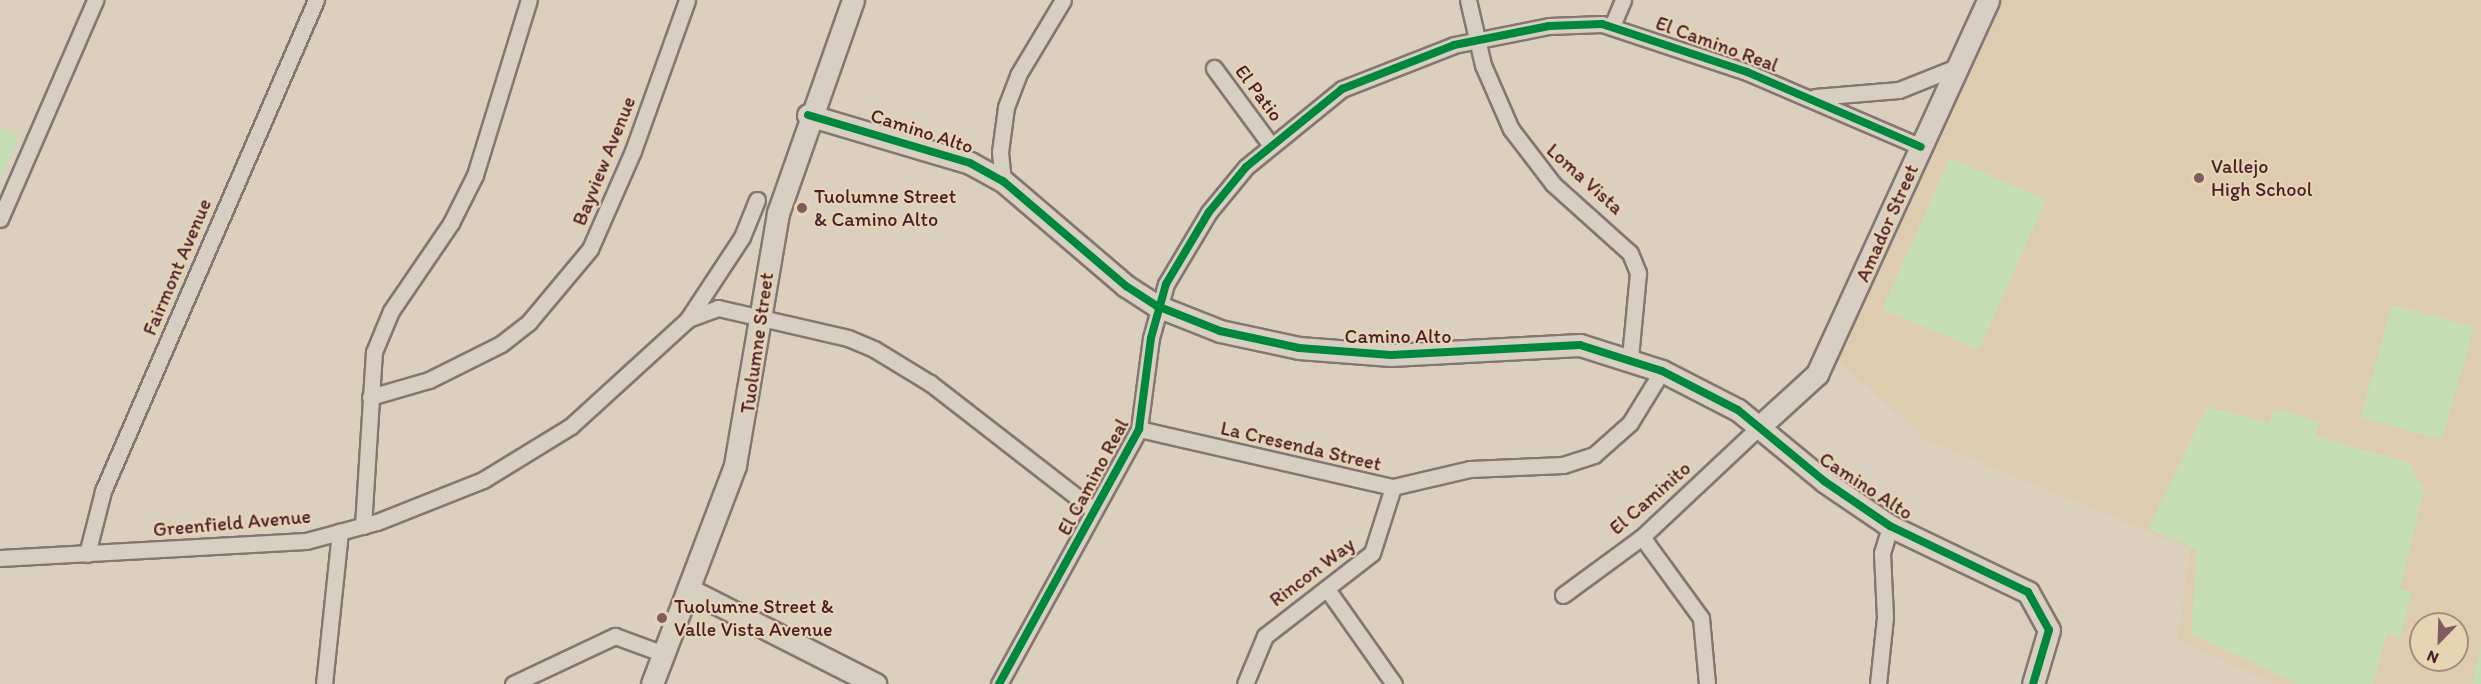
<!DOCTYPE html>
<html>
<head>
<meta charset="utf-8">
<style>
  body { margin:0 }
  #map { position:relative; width:2481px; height:684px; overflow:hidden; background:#dbd0be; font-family:Itim,sans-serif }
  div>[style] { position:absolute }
  .built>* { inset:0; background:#deccb1 }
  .green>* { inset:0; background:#c6deb3 }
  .roads { filter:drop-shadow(2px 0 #847670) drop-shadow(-2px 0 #847670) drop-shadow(0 2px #847670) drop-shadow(0 -2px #847670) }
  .street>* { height:15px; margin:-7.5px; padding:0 7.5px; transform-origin:7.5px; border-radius:7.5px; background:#d7cfc2 }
  .secondary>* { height:21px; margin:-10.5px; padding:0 10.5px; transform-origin:10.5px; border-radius:10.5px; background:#d7cfc2 }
  .cycleway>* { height:8px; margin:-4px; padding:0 4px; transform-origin:4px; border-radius:4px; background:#00873e }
  .dots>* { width:16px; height:16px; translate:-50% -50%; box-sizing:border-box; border:3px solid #e7d4b2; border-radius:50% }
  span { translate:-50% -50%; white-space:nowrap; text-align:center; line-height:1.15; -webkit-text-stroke:4.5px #e7d4b2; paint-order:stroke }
  .street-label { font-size:20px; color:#4a1f2b }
  .poi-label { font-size:20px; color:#4a1f2b }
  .left { translate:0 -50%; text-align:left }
  .north { position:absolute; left:2409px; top:612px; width:60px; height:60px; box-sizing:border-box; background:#e7d4b2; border:2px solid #a88c7c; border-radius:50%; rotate:203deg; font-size:16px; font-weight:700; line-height:24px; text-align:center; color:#4a1f2b }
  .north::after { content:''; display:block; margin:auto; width:21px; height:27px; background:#7d5d5e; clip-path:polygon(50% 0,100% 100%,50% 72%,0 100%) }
</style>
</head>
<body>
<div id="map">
  <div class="built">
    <i style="clip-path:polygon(evenodd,1999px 0,2481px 0,2481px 684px,2274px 684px,2177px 640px,2191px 549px,1925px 440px,1835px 357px,1999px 0,2421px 624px,2457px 624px,2457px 660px,2421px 660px,2421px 624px)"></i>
  </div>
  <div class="green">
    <i style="clip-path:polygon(0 127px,19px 135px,0 180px)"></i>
    <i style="clip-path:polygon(1950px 158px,2046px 200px,1979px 350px,1882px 309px)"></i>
    <i style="clip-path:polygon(2392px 305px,2474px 327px,2442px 440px,2361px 417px)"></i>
    <i style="clip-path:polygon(2207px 407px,2269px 423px,2274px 409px,2319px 422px,2315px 436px,2408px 462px,2424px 489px,2400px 589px,2412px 592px,2400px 637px,2387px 633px,2373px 684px,2298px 684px,2191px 634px,2197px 550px,2148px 528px)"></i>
    <i style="clip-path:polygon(2481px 646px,2481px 684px,2472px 684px)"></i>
  </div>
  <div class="roads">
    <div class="street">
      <i style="left:1468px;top:0;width:67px;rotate:77deg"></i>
      <i style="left:1483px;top:65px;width:70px;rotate:66.4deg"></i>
      <i style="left:1511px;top:129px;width:69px;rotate:52.6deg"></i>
      <i style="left:1553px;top:184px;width:103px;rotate:41.9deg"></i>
      <i style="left:1630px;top:253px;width:22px;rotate:68deg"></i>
      <i style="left:1638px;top:273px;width:84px;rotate:95.4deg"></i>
      <i style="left:1612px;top:26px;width:28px;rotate:-67deg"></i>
      <i style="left:1214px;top:68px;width:94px;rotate:53.6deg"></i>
      <i style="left:1815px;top:97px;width:84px;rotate:-4.8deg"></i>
      <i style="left:1899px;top:90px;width:65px;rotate:-21.8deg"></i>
      <i style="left:1003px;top:181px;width:29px;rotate:-96deg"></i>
      <i style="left:1000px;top:152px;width:45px;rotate:-82.4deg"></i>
      <i style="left:1006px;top:107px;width:34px;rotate:-69deg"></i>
      <i style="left:1018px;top:75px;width:87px;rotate:-59deg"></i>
      <i style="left:0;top:219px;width:239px;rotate:-66.5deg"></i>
      <i style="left:688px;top:319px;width:32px;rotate:-20deg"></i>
      <i style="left:718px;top:308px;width:133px;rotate:13deg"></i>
      <i style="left:848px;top:338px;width:28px;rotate:23deg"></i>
      <i style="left:874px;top:349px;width:66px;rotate:31.3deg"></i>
      <i style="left:930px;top:383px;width:207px;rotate:37.8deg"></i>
      <i style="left:370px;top:397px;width:61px;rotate:-16.1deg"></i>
      <i style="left:429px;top:380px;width:80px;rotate:-26.6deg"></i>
      <i style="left:501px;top:344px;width:36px;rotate:-38deg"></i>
      <i style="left:529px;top:322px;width:95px;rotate:-50.1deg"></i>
      <i style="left:590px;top:249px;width:107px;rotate:-66.3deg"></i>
      <i style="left:633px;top:151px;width:160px;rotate:-70.3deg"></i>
      <i style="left:1139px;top:429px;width:261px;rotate:12.9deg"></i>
      <i style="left:1393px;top:487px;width:79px;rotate:-13.2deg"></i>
      <i style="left:1470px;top:469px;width:93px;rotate:-2.5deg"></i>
      <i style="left:1563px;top:465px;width:33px;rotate:-18deg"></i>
      <i style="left:1594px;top:455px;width:48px;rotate:-41.6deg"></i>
      <i style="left:1630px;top:423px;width:61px;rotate:-58.4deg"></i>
      <i style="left:363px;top:526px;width:174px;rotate:-86.4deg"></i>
      <i style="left:374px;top:352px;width:44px;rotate:-67.5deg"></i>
      <i style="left:391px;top:311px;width:107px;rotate:-55.7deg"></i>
      <i style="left:451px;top:223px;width:54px;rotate:-63.4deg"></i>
      <i style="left:475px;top:175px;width:183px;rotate:-72.9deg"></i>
      <i style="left:1642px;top:537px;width:100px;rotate:53.9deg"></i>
      <i style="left:1701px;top:618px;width:66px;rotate:84.8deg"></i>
      <i style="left:87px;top:554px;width:65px;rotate:-75.7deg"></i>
      <i style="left:103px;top:491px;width:535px;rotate:-66.55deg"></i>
      <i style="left:0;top:558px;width:306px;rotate:-3.2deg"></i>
      <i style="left:306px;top:541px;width:73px;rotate:-15deg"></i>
      <i style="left:377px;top:522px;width:114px;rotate:-21.6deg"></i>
      <i style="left:483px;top:480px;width:103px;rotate:-31.5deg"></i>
      <i style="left:571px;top:426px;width:159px;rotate:-42.4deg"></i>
      <i style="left:688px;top:319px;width:98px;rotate:-56.6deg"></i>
      <i style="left:742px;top:237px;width:40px;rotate:-68deg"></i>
      <i style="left:1327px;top:589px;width:116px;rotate:54.8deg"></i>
      <i style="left:1563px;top:595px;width:98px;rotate:-36.3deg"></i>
      <i style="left:1642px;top:537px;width:161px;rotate:-43.2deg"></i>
      <i style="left:324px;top:684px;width:153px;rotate:-84deg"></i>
      <i style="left:513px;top:684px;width:113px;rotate:-25.2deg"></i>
      <i style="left:615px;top:636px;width:52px;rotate:20.2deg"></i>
      <i style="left:999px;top:684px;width:291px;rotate:-61.2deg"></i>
      <i style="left:1139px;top:429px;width:92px;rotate:-82.5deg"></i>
      <i style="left:1151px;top:338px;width:56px;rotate:-74.5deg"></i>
      <i style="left:1166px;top:284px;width:84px;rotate:-59.2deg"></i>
      <i style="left:1209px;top:212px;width:58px;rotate:-50.6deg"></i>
      <i style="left:1246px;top:167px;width:124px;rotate:-39.1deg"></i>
      <i style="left:1342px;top:89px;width:120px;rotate:-21.4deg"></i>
      <i style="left:1454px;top:45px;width:97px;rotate:-11.3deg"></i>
      <i style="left:1549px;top:26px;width:53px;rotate:-2.2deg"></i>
      <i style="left:1602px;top:24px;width:153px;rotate:18.3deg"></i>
      <i style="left:1747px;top:72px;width:189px;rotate:23.3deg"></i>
      <i style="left:1245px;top:684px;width:52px;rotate:-67.4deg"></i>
      <i style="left:1265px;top:636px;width:135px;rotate:-37.8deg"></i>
      <i style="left:1372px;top:553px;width:69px;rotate:-72.3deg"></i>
      <i style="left:1878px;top:684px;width:67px;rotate:-84deg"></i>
      <i style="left:1885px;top:617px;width:64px;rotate:-92.7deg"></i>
      <i style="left:1882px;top:553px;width:28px;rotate:-73deg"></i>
    </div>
    <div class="secondary">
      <i style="left:808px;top:115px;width:169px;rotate:16.5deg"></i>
      <i style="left:970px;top:163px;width:38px;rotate:29deg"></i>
      <i style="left:1003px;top:181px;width:162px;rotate:40.5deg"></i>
      <i style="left:1126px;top:286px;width:37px;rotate:33deg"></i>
      <i style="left:1157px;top:306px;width:68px;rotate:21.6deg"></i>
      <i style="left:1220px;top:331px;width:81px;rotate:12.1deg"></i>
      <i style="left:1299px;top:348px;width:92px;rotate:4.4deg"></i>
      <i style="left:1391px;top:355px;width:189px;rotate:-3deg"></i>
      <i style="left:1580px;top:345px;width:86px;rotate:17.6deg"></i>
      <i style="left:1662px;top:371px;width:85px;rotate:27.2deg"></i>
      <i style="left:1738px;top:410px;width:112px;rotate:39.5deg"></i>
      <i style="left:1824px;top:481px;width:80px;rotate:34.3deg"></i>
      <i style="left:1890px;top:526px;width:153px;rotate:25.6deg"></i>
      <i style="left:2028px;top:592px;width:43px;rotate:61.1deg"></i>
      <i style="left:2049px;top:630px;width:56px;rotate:106.5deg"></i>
      <i style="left:1759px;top:427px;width:79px;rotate:-42.4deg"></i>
      <i style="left:1817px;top:374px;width:411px;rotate:-65.4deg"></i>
      <i style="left:690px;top:590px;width:208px;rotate:26.9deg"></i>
      <i style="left:652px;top:684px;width:234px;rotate:-69.2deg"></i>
      <i style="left:735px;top:465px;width:256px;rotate:-80.3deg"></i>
      <i style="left:778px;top:213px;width:226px;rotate:-70.6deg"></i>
    </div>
  </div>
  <div class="cycleway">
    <i style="left:808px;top:115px;width:169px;rotate:16.5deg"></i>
    <i style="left:970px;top:163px;width:38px;rotate:29deg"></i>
    <i style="left:1003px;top:181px;width:162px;rotate:40.5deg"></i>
    <i style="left:1126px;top:286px;width:37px;rotate:33deg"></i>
    <i style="left:1157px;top:306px;width:68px;rotate:21.6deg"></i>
    <i style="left:1220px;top:331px;width:81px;rotate:12.1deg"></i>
    <i style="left:1299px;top:348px;width:92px;rotate:4.4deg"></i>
    <i style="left:1391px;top:355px;width:189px;rotate:-3deg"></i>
    <i style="left:1580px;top:345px;width:86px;rotate:17.6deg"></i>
    <i style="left:1662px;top:371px;width:85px;rotate:27.2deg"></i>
    <i style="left:1738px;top:410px;width:112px;rotate:39.5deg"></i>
    <i style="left:1824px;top:481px;width:80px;rotate:34.3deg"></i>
    <i style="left:1890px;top:526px;width:153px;rotate:25.6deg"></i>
    <i style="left:2028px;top:592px;width:43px;rotate:61.1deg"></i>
    <i style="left:2049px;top:630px;width:56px;rotate:106.5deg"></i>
    <i style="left:999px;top:684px;width:291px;rotate:-61.2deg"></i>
    <i style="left:1139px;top:429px;width:92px;rotate:-82.5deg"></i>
    <i style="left:1151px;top:338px;width:56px;rotate:-74.5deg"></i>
    <i style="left:1166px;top:284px;width:84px;rotate:-59.2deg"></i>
    <i style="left:1209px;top:212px;width:58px;rotate:-50.6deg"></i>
    <i style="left:1246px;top:167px;width:124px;rotate:-39.1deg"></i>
    <i style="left:1342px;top:89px;width:120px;rotate:-21.4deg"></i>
    <i style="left:1454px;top:45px;width:97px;rotate:-11.3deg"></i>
    <i style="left:1549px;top:26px;width:53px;rotate:-2.2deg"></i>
    <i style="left:1602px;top:24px;width:153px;rotate:18.3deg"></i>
    <i style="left:1747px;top:72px;width:189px;rotate:23.3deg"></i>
  </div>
  <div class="dots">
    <i style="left:2199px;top:178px;background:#7d5d5e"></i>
    <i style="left:802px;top:208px;background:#7d5d5e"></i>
    <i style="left:662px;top:618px;background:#7d5d5e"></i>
  </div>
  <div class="street-label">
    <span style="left:1717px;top:44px;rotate:20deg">El Camino Real</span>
    <span style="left:1259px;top:93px;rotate:53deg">El Patio</span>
    <span style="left:922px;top:131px;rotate:18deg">Camino Alto</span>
    <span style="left:604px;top:161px;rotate:-68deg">Bayview Avenue</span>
    <span style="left:1585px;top:179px;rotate:42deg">Loma Vista</span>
    <span style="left:1887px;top:223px;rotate:-66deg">Amador Street</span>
    <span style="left:177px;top:267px;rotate:-67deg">Fairmont Avenue</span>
    <span style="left:1398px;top:336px">Camino Alto</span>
    <span style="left:757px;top:343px;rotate:-82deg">Tuolumne Street</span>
    <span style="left:1301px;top:446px;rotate:13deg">La Cresenda Street</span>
    <span style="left:1093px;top:477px;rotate:-62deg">El Camino Real</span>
    <span style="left:1866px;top:486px;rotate:33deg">Camino Alto</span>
    <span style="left:1650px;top:498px;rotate:-41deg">El Caminito</span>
    <span style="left:232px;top:523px;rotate:-5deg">Greenfield Avenue</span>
    <span style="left:1312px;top:572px;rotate:-37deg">Rincon Way</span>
  </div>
  <div class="poi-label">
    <span class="left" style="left:2211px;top:178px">Vallejo<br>High School</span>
    <span class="left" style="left:814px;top:208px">Tuolumne Street<br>&amp; Camino Alto</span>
    <span class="left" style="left:674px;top:618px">Tuolumne Street &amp;<br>Valle Vista Avenue</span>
  </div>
  <div class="north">N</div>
</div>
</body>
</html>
